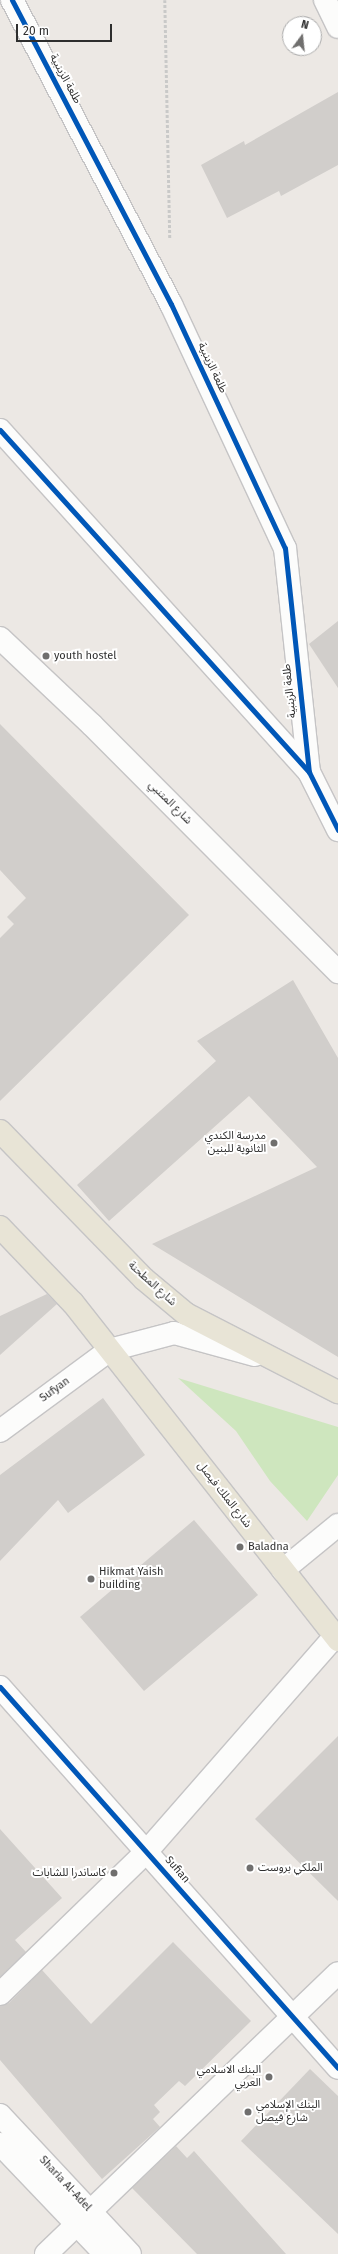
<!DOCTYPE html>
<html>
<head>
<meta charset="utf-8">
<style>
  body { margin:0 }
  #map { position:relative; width:338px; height:2254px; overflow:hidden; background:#ece8e4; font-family:"Fira Sans","Noto Sans Arabic",sans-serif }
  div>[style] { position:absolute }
  .green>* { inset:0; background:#cee6be }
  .building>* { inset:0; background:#d1cecb }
  .path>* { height:2.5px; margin-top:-1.25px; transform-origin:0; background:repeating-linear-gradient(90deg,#c9c9c8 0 3px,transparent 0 5px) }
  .roads { filter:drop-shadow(1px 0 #c5c4c5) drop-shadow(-1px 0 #c5c4c5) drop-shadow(0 1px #c5c4c5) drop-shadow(0 -1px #c5c4c5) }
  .minor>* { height:22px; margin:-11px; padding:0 11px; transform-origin:11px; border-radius:11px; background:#fcfcfb }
  .major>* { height:22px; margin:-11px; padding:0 11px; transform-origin:11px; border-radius:11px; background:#e8e4d6 }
  .cycleway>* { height:5px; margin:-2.5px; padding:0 2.5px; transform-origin:2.5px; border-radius:2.5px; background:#0057b8 }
  .dots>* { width:11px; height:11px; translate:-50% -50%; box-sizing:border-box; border:2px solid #fff; border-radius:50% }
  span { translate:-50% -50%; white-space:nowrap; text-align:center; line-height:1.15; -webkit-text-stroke:4px #fff; paint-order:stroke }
  .street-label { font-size:11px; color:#2e2e2e }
  .poi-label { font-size:11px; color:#2e2e2e }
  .left { translate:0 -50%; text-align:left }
  .right { translate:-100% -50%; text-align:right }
  .north { position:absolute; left:282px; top:16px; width:40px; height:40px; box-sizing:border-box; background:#fff; border:1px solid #ababab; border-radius:50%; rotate:15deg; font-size:11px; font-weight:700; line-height:16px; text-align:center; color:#2e2e2e }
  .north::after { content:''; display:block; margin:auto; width:14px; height:18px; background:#706f6e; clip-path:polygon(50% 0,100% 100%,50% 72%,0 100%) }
  .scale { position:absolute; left:16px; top:24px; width:96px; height:18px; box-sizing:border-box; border:2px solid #2e2e2e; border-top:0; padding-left:5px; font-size:12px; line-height:14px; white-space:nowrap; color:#2e2e2e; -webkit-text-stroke:3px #fff; paint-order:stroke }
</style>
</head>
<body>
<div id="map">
  <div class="green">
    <i style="clip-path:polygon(178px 1378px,338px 1427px,338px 1475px,307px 1521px,270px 1481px,236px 1431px)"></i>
  </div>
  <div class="building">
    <i style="clip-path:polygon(338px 92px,338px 165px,281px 196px,279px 191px,227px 218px,201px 165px,244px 141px,245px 145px)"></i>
    <i style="clip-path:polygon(338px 621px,338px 688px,309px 644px)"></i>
    <i style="clip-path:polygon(0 724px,189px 915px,0 1101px,0 938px,14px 924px,7px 917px,26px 898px,0 870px)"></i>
    <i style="clip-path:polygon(293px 980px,338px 1058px,338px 1357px,152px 1244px,317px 1167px,249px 1096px,109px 1221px,77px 1185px,216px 1061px,197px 1041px)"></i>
    <i style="clip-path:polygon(47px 1294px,57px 1304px,0 1355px,0 1316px)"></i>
    <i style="clip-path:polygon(103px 1398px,145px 1455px,68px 1513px,58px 1500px,0 1561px,0 1475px)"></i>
    <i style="clip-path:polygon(194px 1520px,258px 1595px,144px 1691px,80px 1617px)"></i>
    <i style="clip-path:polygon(338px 1736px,338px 1901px,255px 1819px)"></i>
    <i style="clip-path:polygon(0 1829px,62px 1898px,15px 1940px,26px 1952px,0 1977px)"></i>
    <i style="clip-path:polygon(173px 1942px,251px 2021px,185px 2086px,179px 2081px,154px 2105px,160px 2112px,153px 2119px,160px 2127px,102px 2179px,0 2060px,0 2006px,9px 2003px,42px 1970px,91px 2024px)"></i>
    <i style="clip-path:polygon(310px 2069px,338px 2096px,338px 2234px,241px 2141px)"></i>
    <i style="clip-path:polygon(176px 2146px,187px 2158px,194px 2151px,286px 2254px,197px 2254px,132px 2188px)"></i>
  </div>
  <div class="path">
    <i style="left:165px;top:0;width:238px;rotate:88.8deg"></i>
  </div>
  <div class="roads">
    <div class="minor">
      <i style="left:12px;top:0;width:343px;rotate:62.4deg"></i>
      <i style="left:171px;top:304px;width:269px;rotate:65deg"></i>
      <i style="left:285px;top:548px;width:225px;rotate:83.9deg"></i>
      <i style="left:325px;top:0;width:30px;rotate:64deg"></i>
      <i style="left:0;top:430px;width:461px;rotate:47.9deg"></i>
      <i style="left:309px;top:772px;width:65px;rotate:63.4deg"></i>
      <i style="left:0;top:638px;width:127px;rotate:43.4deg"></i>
      <i style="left:92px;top:725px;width:349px;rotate:45.1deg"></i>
      <i style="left:0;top:1431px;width:137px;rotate:-36.4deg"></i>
      <i style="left:110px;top:1350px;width:66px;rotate:-14.9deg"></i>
      <i style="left:174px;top:1333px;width:84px;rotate:15.2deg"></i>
      <i style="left:283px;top:1570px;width:71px;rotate:-39.3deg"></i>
      <i style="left:0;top:1687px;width:509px;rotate:48.42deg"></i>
      <i style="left:0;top:1994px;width:205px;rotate:-44.2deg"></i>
      <i style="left:147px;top:1851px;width:286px;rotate:-48.8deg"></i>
      <i style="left:0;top:2115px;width:190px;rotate:46.9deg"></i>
      <i style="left:0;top:2144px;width:152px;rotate:46.3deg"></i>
      <i style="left:46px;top:2254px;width:405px;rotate:-43.9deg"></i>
    </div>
    <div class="major">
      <i style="left:0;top:1131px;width:206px;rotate:45.8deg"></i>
      <i style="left:144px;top:1279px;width:55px;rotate:39.8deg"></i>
      <i style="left:186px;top:1314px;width:171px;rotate:27.2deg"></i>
      <i style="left:0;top:1227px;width:105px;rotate:46.2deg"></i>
      <i style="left:73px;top:1303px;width:429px;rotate:51.8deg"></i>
    </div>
  </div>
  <div class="cycleway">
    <i style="left:12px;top:0;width:343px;rotate:62.4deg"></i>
    <i style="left:171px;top:304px;width:269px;rotate:65deg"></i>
    <i style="left:285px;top:548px;width:225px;rotate:83.9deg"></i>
    <i style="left:0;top:430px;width:461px;rotate:47.9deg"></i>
    <i style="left:309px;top:772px;width:65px;rotate:63.4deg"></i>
    <i style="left:0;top:1687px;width:509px;rotate:48.42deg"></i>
  </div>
  <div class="dots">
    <i style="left:46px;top:656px;background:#706f6e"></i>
    <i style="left:274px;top:1143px;background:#706f6e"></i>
    <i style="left:240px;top:1547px;background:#706f6e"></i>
    <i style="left:91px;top:1579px;background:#706f6e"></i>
    <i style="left:250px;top:1868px;background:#706f6e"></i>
    <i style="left:114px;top:1873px;background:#706f6e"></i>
    <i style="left:269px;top:2077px;background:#706f6e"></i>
    <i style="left:248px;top:2112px;background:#706f6e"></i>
  </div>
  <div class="street-label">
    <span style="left:65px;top:79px;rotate:62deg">طلعة الزينبية</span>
    <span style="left:212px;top:368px;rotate:65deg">طلعة الزينبية</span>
    <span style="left:290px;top:691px;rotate:-96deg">طلعة الزينبية</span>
    <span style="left:170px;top:803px;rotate:45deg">شارع المتنبي</span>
    <span style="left:152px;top:1284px;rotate:42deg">شارع المطحنة</span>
    <span style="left:55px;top:1390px;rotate:-36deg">Sufyan</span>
    <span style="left:224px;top:1495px;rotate:52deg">شارع الملك فيصل</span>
    <span style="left:177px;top:1870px;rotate:49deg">Sufian</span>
    <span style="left:65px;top:2184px;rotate:47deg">Sharia Al-Adel</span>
  </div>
  <div class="poi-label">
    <span class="left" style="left:54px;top:656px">youth hostel</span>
    <span class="right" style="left:266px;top:1143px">مدرسة الكندي<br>الثانوية للبنين</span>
    <span class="left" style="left:248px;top:1547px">Baladna</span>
    <span class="left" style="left:99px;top:1579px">Hikmat Yaish<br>building</span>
    <span class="left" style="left:258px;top:1868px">الملكي بروست</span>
    <span class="right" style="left:106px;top:1873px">كاساندرا للشابات</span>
    <span class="right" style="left:261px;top:2077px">البنك الاسلامي<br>العربي</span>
    <span class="left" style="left:256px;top:2112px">البنك الإسلامي<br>شارع فيصل</span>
  </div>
  <div class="north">N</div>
  <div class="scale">20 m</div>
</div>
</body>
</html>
